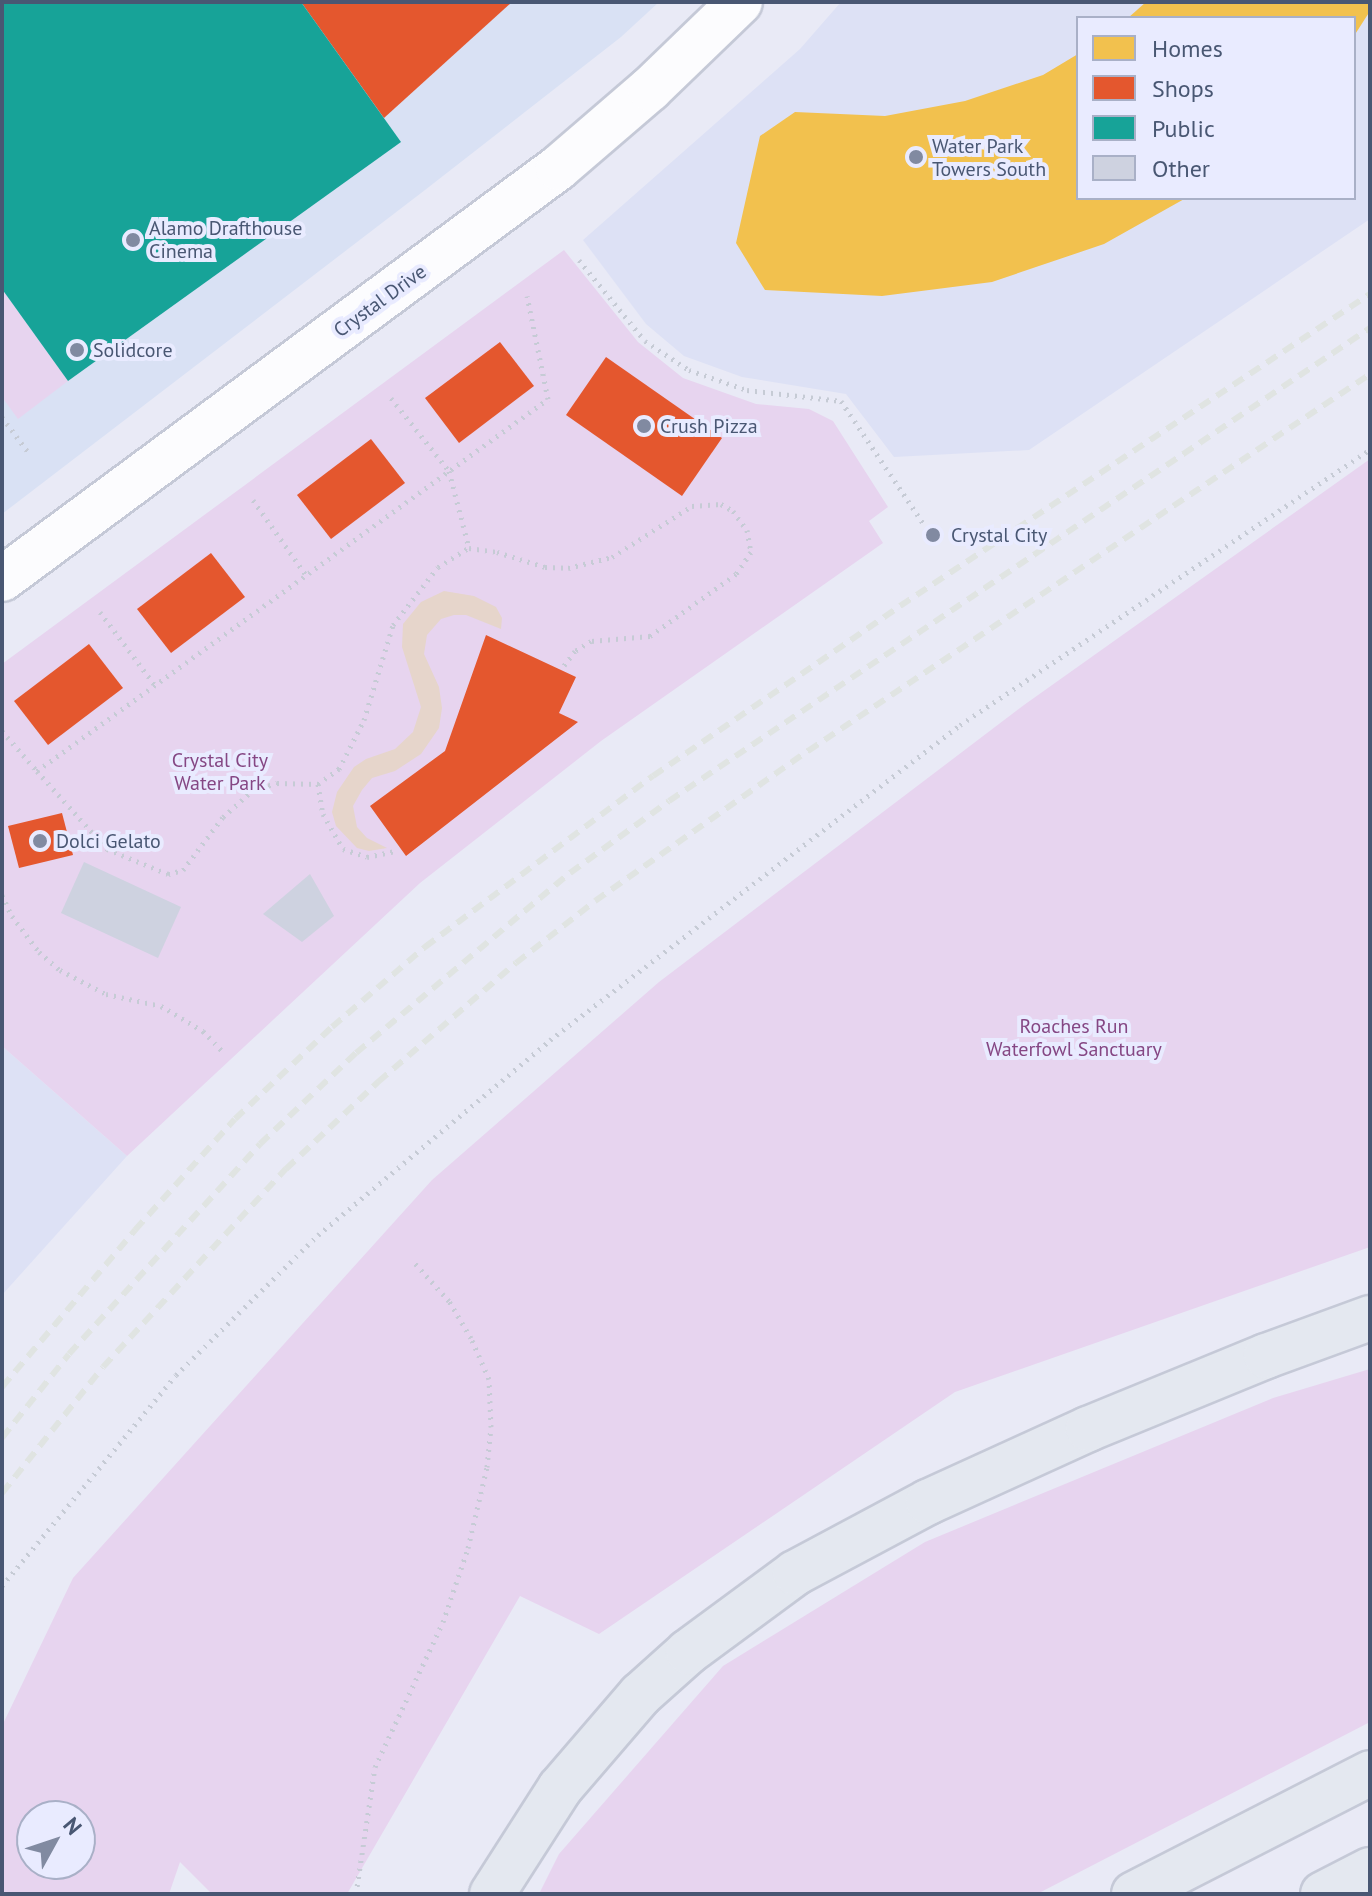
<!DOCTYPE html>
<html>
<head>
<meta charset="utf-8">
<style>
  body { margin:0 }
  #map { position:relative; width:1372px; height:1896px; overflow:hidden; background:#e9eaf6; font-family:"PT Sans",sans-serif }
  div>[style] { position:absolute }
  .residential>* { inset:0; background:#dde1f5 }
  .commercial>* { inset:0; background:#d9e1f4 }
  .green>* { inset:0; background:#e7d4ef }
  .water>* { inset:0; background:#e6d5cb }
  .homes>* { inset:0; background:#f2c14e }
  .shops>* { inset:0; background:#e4572e }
  .public>* { inset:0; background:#17a398 }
  .building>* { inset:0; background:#ced2e0 }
  .path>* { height:5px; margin-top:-2.5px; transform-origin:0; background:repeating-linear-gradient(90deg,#c6cbd5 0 2px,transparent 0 8px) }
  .roads { filter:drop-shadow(2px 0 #c5c9d7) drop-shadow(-2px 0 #c5c9d7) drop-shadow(0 2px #c5c9d7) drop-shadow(0 -2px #c5c9d7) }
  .secondary>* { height:44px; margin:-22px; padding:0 22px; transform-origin:22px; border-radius:22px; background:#fcfcfe }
  .highway>* { height:44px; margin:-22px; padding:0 22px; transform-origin:22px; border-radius:22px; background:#e4e8f0 }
  .rail>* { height:6px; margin-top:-3px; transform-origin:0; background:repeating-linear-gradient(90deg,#e0e4e2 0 12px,transparent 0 20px) }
  .dots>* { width:22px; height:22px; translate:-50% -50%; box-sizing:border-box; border:4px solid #e9ebff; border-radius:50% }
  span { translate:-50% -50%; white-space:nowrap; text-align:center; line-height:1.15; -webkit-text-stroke:8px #e9ebff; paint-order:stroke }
  .poi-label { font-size:20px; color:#495773 }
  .left { translate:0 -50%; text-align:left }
  .street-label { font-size:20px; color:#495773 }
  .park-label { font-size:20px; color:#854784 }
  .frame { position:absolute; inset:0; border:4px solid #495773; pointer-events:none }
  .legend { position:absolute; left:1076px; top:16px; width:280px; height:184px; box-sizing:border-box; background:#e9ebff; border:2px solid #a9b0c7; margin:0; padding:10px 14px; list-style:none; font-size:24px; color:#495773 }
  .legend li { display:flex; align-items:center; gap:16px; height:40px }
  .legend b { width:40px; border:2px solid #a9b0c7 }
  .north { position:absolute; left:16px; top:1800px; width:80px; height:80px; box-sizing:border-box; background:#e9ebff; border:2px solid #a9b0c7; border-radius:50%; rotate:50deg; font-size:22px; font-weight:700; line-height:32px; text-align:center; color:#495773 }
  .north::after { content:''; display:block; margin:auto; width:28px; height:36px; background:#818aa1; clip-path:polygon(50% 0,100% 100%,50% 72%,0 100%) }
</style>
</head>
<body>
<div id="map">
  <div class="residential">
    <i style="clip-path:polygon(evenodd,841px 2px,1370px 2px,1370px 219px,1029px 450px,894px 457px,846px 394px,742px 377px,684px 356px,646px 324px,583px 240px,800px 49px,841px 2px,1078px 18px,1354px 18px,1354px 198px,1078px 198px,1078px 18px)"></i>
    <i style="clip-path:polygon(2px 1046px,127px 1156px,2px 1295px)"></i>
  </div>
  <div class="commercial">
    <i style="clip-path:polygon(2px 2px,659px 2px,621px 37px,425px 190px,2px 514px)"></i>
  </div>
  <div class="green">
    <i style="clip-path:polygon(564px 250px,638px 342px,683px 378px,756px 404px,809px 409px,833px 421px,888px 507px,869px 521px,883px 543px,601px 741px,420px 883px,127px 1156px,2px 1046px,2px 664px)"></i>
    <i style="clip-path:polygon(2px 289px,68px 381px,18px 419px,2px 397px)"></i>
    <i style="clip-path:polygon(evenodd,1370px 459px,1370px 1247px,955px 1392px,599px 1634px,520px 1596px,347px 1894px,212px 1894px,180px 1862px,169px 1894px,2px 1894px,2px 1726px,73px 1578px,432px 1180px,659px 982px,1024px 705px,1370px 459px,80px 1816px,80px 1864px,32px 1864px,32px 1816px,80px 1816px)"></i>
    <i style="clip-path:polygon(1370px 1369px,1370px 1722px,1037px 1894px,539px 1894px,559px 1854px,723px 1666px,925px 1542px,1273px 1398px)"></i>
  </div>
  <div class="water">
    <i style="clip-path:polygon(444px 591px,474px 596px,496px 607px,502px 618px,501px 629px,466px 615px,454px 615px,441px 619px,427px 635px,424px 654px,439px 687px,442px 708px,439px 728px,421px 754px,395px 771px,372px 778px,362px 790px,353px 806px,357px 827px,367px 838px,387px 848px,369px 851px,357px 848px,336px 826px,332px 812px,337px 792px,354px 767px,366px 759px,395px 749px,413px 732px,421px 707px,402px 647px,403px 624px,421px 602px)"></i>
  </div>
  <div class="homes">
    <i style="clip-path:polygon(1370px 2px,1370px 11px,1354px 36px,1354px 18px,1128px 18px,1146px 2px)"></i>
    <i style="clip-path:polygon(1078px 54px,1078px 198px,1186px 198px,1104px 244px,992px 282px,882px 296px,765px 290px,736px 243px,760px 136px,795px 112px,885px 116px,965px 101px,1043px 75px)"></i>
  </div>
  <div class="shops">
    <i style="clip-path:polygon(301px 2px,512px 2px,384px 118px)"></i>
    <i style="clip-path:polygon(500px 342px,534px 386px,459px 443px,425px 398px)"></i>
    <i style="clip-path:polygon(606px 357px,722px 438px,682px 496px,566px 415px)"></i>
    <i style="clip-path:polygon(371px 439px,405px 483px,331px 539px,297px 495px)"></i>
    <i style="clip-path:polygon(211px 553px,245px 597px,171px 653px,137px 609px)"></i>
    <i style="clip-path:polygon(486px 635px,576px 677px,559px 713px,578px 722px,406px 856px,370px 806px,445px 751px)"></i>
    <i style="clip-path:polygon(89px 644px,123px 688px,48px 745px,14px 701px)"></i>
    <i style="clip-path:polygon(62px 813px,73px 855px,19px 868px,8px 826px)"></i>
  </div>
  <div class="public">
    <i style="clip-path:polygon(2px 2px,301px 2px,401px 142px,68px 381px,2px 289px)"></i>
  </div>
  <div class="building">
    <i style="clip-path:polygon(84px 862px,181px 907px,158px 958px,61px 913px)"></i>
    <i style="clip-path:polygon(310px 874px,334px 916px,302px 942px,263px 914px)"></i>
  </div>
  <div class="path">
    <i style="left:579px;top:260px;width:104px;rotate:50.8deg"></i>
    <i style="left:645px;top:341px;width:53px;rotate:33.4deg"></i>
    <i style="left:689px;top:370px;width:61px;rotate:19deg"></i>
    <i style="left:747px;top:390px;width:95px;rotate:6.7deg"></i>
    <i style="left:841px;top:401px;width:158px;rotate:56.1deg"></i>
    <i style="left:391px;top:398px;width:93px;rotate:51.5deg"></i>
    <i style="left:449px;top:471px;width:80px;rotate:75.4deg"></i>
    <i style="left:2px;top:417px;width:44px;rotate:53.4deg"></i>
    <i style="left:253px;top:500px;width:92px;rotate:54.8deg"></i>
    <i style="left:100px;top:612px;width:90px;rotate:53.1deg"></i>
    <i style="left:2px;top:731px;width:53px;rotate:48.8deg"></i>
    <i style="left:37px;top:771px;width:632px;rotate:-36.05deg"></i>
    <i style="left:548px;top:399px;width:105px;rotate:-101.5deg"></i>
    <i style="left:37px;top:771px;width:105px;rotate:48.1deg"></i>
    <i style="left:107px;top:849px;width:66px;rotate:22.3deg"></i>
    <i style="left:168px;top:874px;width:16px;rotate:-15deg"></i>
    <i style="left:183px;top:870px;width:66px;rotate:-53deg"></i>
    <i style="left:223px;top:817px;width:40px;rotate:-42deg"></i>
    <i style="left:253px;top:790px;width:25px;rotate:-16deg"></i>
    <i style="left:277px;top:783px;width:41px;rotate:1.4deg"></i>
    <i style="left:318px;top:784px;width:26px;rotate:-36deg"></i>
    <i style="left:339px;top:769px;width:55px;rotate:-63deg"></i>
    <i style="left:364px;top:720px;width:99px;rotate:-73deg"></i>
    <i style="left:393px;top:625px;width:73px;rotate:-52.2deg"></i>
    <i style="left:438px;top:567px;width:36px;rotate:-32deg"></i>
    <i style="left:469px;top:548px;width:28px;rotate:8deg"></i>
    <i style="left:497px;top:552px;width:50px;rotate:17.4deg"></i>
    <i style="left:545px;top:567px;width:23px;rotate:2deg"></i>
    <i style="left:568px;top:568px;width:45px;rotate:-14deg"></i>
    <i style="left:612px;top:557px;width:95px;rotate:-32.5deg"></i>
    <i style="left:692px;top:506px;width:29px;rotate:-4deg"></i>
    <i style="left:721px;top:504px;width:14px;rotate:30deg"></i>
    <i style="left:733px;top:511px;width:24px;rotate:54deg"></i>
    <i style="left:747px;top:530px;width:22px;rotate:80deg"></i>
    <i style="left:751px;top:552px;width:27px;rotate:124deg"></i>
    <i style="left:736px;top:574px;width:106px;rotate:144.2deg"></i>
    <i style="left:650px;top:636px;width:59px;rotate:175.2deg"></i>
    <i style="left:591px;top:641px;width:19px;rotate:148deg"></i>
    <i style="left:575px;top:651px;width:21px;rotate:127deg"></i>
    <i style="left:318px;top:784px;width:30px;rotate:81deg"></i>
    <i style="left:323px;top:814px;width:40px;rotate:60.3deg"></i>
    <i style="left:343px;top:849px;width:25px;rotate:18deg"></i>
    <i style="left:367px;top:857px;width:29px;rotate:-12deg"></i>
    <i style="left:2px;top:895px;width:23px;rotate:65deg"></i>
    <i style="left:12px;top:916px;width:45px;rotate:53.1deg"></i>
    <i style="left:39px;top:952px;width:28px;rotate:41deg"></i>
    <i style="left:60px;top:970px;width:52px;rotate:27.6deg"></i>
    <i style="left:106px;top:994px;width:56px;rotate:12.3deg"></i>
    <i style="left:161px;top:1006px;width:49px;rotate:30.8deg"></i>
    <i style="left:203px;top:1031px;width:28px;rotate:46deg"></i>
    <i style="left:2px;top:1586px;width:273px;rotate:-50.5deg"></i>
    <i style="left:176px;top:1375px;width:199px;rotate:-44.6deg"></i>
    <i style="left:318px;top:1235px;width:303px;rotate:-40deg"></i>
    <i style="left:550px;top:1040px;width:517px;rotate:-37.53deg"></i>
    <i style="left:960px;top:725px;width:494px;rotate:-33.9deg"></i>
    <i style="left:356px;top:1894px;width:128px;rotate:-81.5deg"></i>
    <i style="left:375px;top:1767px;width:160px;rotate:-64.9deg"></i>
    <i style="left:443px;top:1622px;width:78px;rotate:-71.3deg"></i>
    <i style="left:468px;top:1548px;width:83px;rotate:-76.8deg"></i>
    <i style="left:487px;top:1467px;width:40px;rotate:-84.3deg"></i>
    <i style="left:491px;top:1427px;width:48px;rotate:-92.4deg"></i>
    <i style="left:489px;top:1379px;width:45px;rotate:-113.7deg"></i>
    <i style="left:471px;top:1338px;width:43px;rotate:-120.7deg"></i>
    <i style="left:449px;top:1301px;width:54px;rotate:-132deg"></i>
  </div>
  <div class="roads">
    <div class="secondary">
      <i style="left:2px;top:579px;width:691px;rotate:-36.47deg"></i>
      <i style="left:558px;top:168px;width:121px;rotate:-40.7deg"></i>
      <i style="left:650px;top:89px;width:125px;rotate:-44deg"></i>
    </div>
    <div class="highway">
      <i style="left:492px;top:1894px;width:126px;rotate:-57.3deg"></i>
      <i style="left:560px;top:1788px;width:123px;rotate:-49.3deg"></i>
      <i style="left:640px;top:1695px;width:64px;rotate:-41.9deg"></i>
      <i style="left:688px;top:1652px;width:133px;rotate:-36.4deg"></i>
      <i style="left:795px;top:1573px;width:151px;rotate:-28.1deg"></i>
      <i style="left:928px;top:1502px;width:176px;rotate:-24.5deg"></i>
      <i style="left:1088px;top:1429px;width:192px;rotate:-22.3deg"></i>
      <i style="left:1266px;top:1356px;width:111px;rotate:-20.1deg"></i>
      <i style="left:1134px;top:1894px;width:265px;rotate:-27.1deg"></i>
      <i style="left:1323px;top:1894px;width:53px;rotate:-27.1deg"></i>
    </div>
  </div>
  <div class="rail">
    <i style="left:2px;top:1387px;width:206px;rotate:-49.7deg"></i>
    <i style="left:135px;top:1230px;width:149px;rotate:-48deg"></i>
    <i style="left:235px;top:1119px;width:134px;rotate:-43.5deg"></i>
    <i style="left:332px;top:1027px;width:123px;rotate:-40.7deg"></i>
    <i style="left:425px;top:947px;width:285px;rotate:-36.9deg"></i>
    <i style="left:653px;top:776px;width:300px;rotate:-34.5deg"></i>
    <i style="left:900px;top:606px;width:564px;rotate:-33.58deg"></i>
    <i style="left:2px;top:1438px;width:107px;rotate:-51.4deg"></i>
    <i style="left:69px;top:1354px;width:284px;rotate:-47.7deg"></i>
    <i style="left:260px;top:1144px;width:132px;rotate:-43.5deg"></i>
    <i style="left:356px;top:1053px;width:280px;rotate:-40.1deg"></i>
    <i style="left:570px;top:873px;width:122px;rotate:-36deg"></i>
    <i style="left:669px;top:801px;width:846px;rotate:-34.01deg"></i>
    <i style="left:2px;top:1493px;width:161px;rotate:-51.3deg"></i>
    <i style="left:103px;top:1367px;width:270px;rotate:-47.3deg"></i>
    <i style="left:286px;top:1169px;width:127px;rotate:-43.4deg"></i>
    <i style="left:378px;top:1082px;width:182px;rotate:-40.8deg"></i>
    <i style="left:516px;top:963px;width:100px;rotate:-38.1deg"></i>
    <i style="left:595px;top:901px;width:261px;rotate:-35.2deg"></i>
    <i style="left:808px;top:751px;width:677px;rotate:-33.85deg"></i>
  </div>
  <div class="dots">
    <i style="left:916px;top:157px;background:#818aa1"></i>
    <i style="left:133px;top:240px;background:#818aa1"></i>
    <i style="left:77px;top:350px;background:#818aa1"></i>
    <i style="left:644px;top:426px;background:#818aa1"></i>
    <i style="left:933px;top:535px;background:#818aa1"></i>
    <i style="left:40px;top:841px;background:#818aa1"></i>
  </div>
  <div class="poi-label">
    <span class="left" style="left:932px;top:158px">Water Park<br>Towers South</span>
    <span class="left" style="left:149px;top:240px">Alamo Drafthouse<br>Cinema</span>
    <span class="left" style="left:93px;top:350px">Solidcore</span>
    <span class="left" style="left:660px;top:426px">Crush Pizza</span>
    <span class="left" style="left:951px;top:535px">Crystal City</span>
    <span class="left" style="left:56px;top:841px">Dolci Gelato</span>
  </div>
  <div class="street-label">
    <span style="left:380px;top:301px;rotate:-36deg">Crystal Drive</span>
  </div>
  <div class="park-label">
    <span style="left:220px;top:772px">Crystal City<br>Water Park</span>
    <span style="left:1074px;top:1038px">Roaches Run<br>Waterfowl Sanctuary</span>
  </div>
  <div class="frame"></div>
  <ul class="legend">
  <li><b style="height:22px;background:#f2c14e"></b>Homes</li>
  <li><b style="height:22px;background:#e4572e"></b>Shops</li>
  <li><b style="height:22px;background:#17a398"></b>Public</li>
  <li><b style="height:22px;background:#ced2e0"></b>Other</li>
  </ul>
  <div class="north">N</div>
</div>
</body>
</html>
